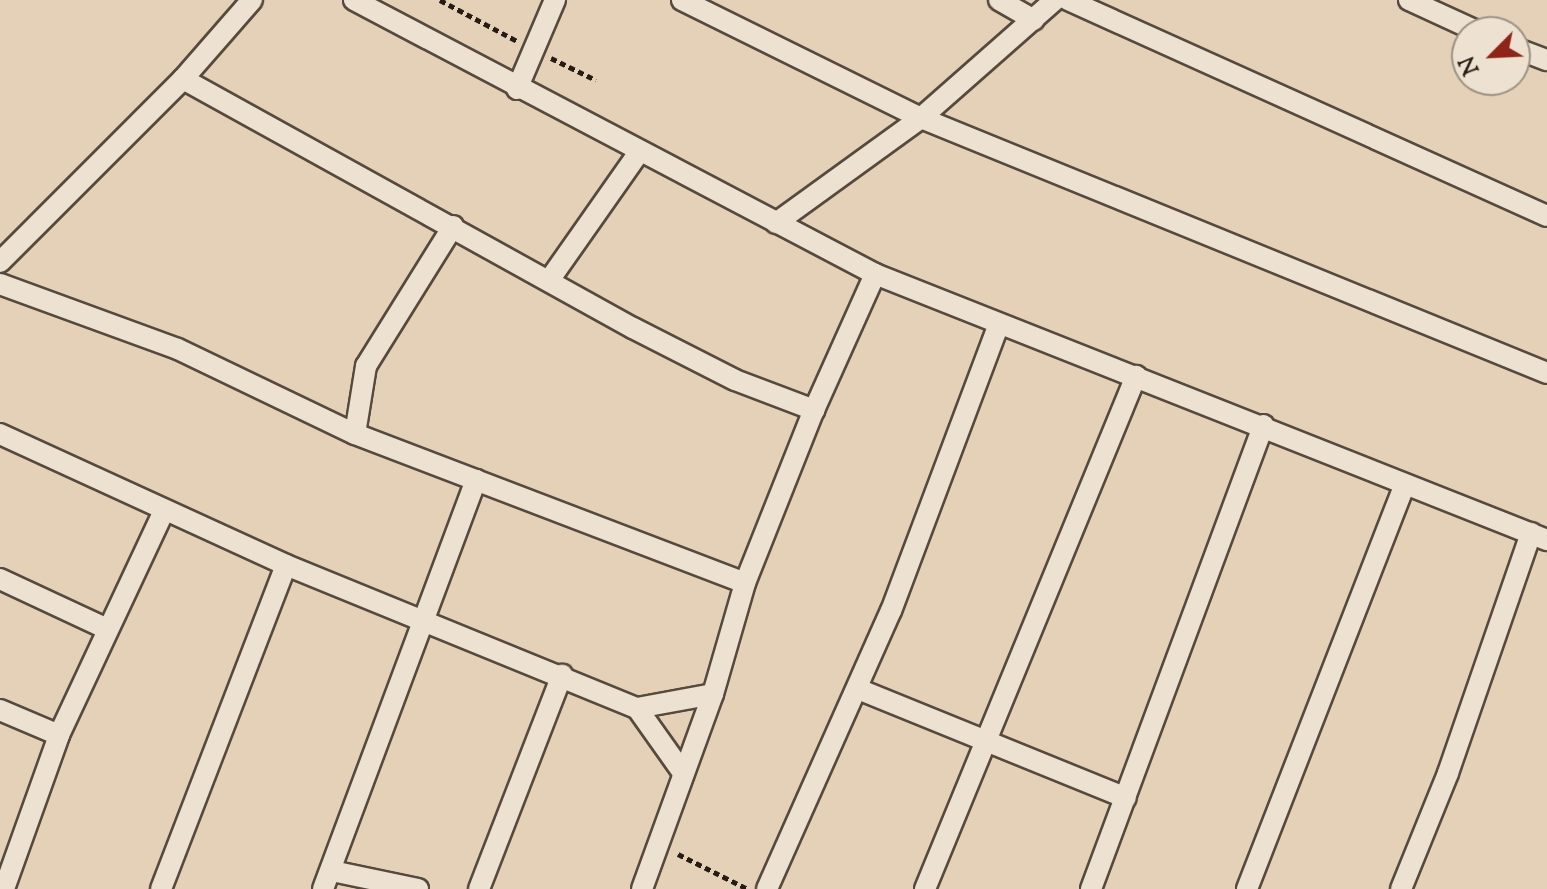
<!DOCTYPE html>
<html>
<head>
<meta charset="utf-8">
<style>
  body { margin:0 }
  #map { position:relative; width:1547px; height:889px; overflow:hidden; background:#e4d1b8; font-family:"Sorts Mill Goudy",serif }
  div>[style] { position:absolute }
  .path>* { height:5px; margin-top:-2.5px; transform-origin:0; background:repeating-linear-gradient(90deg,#271c14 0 6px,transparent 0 10px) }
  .roads { filter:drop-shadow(2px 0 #56493d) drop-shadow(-2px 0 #56493d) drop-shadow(0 2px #56493d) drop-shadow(0 -2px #56493d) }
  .street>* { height:20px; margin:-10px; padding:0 10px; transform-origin:10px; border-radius:10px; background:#ede1d1 }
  span { translate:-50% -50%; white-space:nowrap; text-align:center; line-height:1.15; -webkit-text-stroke:6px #ede1d1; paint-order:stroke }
  .north { position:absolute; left:1451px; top:16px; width:80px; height:80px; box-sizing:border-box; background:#ede1d1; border:2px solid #9e9285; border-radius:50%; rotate:246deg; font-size:22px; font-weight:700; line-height:32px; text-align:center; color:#271c14 }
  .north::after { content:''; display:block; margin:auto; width:28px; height:36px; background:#8f2418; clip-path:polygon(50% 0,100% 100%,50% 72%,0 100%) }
</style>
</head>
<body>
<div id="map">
  <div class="path">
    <i style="left:440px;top:0;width:87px;rotate:28deg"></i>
    <i style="left:551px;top:58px;width:50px;rotate:26.1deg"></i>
    <i style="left:678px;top:854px;width:78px;rotate:26.6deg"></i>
  </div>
  <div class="roads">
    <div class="street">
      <i style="left:354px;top:0;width:589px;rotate:27.74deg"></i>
      <i style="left:875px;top:274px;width:723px;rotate:21.6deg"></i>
      <i style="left:682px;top:0;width:267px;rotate:26.3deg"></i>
      <i style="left:921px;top:118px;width:676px;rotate:22.16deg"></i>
      <i style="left:999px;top:0;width:40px;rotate:29.7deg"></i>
      <i style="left:1068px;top:0;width:525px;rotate:24.27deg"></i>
      <i style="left:1409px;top:0;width:77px;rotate:24.6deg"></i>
      <i style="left:1515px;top:48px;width:34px;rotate:21deg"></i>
      <i style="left:183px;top:79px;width:514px;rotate:28.96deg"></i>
      <i style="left:633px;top:328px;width:114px;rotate:27deg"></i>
      <i style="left:735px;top:380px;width:85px;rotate:20.8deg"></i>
      <i style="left:517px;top:89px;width:97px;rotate:-66.9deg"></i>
      <i style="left:776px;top:223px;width:179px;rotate:-35.9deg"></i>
      <i style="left:921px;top:118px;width:179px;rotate:-41.4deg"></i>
      <i style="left:0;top:262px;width:259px;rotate:-45deg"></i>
      <i style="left:183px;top:79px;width:105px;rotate:-48.9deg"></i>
      <i style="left:550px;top:279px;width:153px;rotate:-54.9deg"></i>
      <i style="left:0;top:284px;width:189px;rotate:20.1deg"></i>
      <i style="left:178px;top:349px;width:196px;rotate:25.7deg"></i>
      <i style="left:355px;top:434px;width:417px;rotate:20.9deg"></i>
      <i style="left:0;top:434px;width:315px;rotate:24.6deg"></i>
      <i style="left:286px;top:565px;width:379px;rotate:22.2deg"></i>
      <i style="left:637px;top:708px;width:77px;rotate:-10.4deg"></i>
      <i style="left:355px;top:434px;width:69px;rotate:-80.8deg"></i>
      <i style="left:366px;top:366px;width:165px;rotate:-58.1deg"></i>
      <i style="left:0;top:579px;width:118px;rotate:25deg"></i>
      <i style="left:858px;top:689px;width:289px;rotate:22.1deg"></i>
      <i style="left:637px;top:708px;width:80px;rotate:54.7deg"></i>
      <i style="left:0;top:710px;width:64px;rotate:23deg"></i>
      <i style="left:332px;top:871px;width:88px;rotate:11.8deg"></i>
      <i style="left:4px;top:889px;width:164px;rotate:-70.3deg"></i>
      <i style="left:59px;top:735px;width:247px;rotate:-64.9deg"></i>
      <i style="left:161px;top:889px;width:347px;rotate:-68.9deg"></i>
      <i style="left:323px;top:889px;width:437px;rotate:-69.5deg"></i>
      <i style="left:479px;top:889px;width:230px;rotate:-68.8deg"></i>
      <i style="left:642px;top:889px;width:208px;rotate:-70deg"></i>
      <i style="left:713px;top:694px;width:116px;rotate:-73.9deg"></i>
      <i style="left:745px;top:583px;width:186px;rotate:-68.3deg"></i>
      <i style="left:814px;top:410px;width:149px;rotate:-65.8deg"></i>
      <i style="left:767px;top:889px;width:304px;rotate:-66deg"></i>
      <i style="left:891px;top:611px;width:304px;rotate:-69.4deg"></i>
      <i style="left:925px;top:889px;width:555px;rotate:-67.64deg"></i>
      <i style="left:1091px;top:889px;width:495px;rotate:-69.6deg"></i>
      <i style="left:1247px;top:889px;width:433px;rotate:-68.7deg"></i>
      <i style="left:1401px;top:889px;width:125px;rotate:-67.9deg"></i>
      <i style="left:1448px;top:773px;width:254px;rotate:-70.9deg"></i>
    </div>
  </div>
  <div class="north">N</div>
</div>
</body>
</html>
